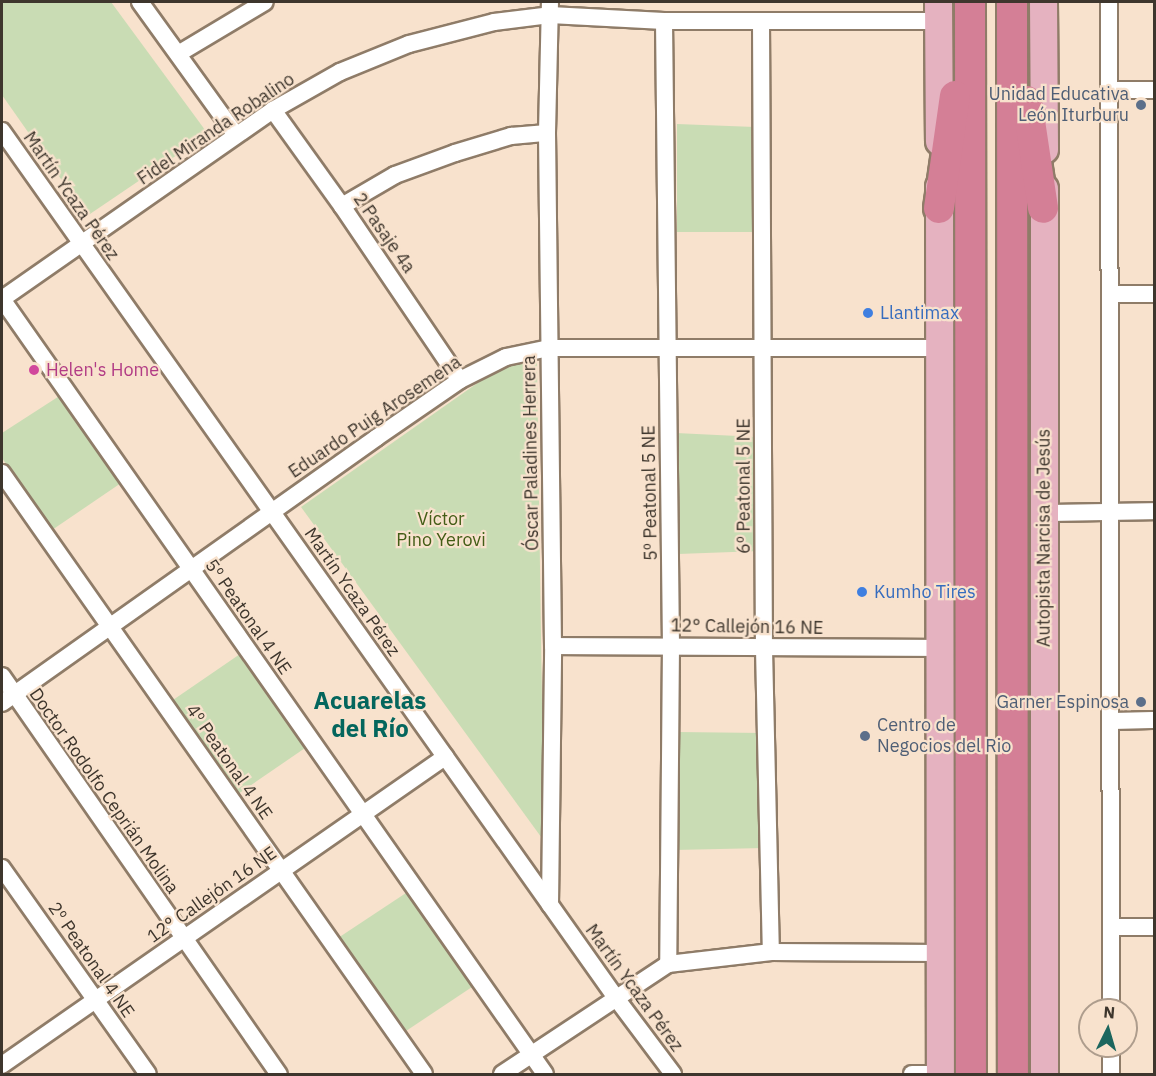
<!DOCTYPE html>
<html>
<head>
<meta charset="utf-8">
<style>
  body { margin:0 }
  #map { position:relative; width:1156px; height:1076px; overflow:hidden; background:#f8e2cd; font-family:"IBM Plex Sans",sans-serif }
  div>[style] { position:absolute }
  .green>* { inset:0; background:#c9dcb4 }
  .roads { filter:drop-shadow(2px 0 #8f7c68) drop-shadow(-2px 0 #8f7c68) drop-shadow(0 2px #8f7c68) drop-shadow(0 -2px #8f7c68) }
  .street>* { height:16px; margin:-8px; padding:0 8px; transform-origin:8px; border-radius:8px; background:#fff }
  .primary>* { height:27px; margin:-13.5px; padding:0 13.5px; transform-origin:13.5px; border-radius:13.5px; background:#e5b2c0 }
  .highway>* { height:30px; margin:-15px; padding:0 15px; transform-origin:15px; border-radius:15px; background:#d47f96 }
  .dots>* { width:16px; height:16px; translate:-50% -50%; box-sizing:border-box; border:3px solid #f8e2cd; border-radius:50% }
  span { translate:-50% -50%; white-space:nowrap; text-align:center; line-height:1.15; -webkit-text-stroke:4.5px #f8e2cd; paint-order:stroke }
  .service-label { font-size:18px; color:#4e5e75 }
  .right { translate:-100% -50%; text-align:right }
  .left { translate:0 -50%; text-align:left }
  .street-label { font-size:18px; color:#3e362d }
  .shop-label { font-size:18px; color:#366cbe }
  .hotel-label { font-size:18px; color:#b23c85 }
  .park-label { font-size:18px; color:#435d16 }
  .district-label { font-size:24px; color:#04665d; font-weight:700 }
  .frame { position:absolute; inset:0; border:3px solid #3e362d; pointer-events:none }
  .north { position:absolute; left:1078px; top:998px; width:60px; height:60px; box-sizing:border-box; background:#f8e2cd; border:2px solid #ae9d8d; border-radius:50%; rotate:5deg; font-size:16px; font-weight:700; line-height:24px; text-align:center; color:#3e362d }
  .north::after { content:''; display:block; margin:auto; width:21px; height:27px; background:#1c665e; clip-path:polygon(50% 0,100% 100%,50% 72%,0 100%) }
</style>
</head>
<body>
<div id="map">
  <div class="green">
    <i style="clip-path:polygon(2px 2px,111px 2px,208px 134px,87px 216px,2px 95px)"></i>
    <i style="clip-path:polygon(677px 124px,755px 127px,755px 232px,677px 232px)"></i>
    <i style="clip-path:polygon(537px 362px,544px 841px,301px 507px,506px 363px)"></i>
    <i style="clip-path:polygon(64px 393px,124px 481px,52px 530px,2px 458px,2px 433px)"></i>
    <i style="clip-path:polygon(676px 433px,758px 437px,760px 551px,678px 554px)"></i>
    <i style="clip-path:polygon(243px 652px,308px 746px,238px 794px,173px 700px)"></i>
    <i style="clip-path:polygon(677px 732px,766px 733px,767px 848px,675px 850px)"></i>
    <i style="clip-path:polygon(409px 891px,475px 985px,406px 1031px,338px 938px)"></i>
  </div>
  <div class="roads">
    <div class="street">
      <i style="left:140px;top:2px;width:164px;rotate:54.2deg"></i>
      <i style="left:1109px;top:2px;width:1008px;rotate:89.89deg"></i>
      <i style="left:664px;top:21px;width:624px;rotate:89.36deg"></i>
      <i style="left:671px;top:645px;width:319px;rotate:90.5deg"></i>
      <i style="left:761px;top:21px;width:628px;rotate:89.73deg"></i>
      <i style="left:764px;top:649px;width:303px;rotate:88.7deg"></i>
      <i style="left:178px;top:54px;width:101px;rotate:-30.9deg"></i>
      <i style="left:1109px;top:90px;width:45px"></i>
      <i style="left:273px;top:110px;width:118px;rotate:54.3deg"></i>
      <i style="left:342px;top:206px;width:210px;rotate:55.9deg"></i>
      <i style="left:2px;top:131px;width:1062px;rotate:54.69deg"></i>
      <i style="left:616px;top:998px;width:95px;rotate:53.1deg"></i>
      <i style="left:342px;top:206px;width:61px;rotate:-30.3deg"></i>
      <i style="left:395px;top:175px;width:64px;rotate:-20.1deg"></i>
      <i style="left:455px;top:153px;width:59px;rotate:-16.9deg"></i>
      <i style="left:511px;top:136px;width:36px;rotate:-5deg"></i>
      <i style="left:1110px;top:294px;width:44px"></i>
      <i style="left:2px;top:299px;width:330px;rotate:-34.9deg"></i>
      <i style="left:273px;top:110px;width:77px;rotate:-29.6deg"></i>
      <i style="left:340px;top:72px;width:74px;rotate:-22.1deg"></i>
      <i style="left:409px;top:44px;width:88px;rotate:-14.5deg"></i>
      <i style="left:494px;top:22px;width:56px;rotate:-7.1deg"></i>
      <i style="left:550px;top:15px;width:114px;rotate:3deg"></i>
      <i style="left:664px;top:21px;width:274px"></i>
      <i style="left:2px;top:299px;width:946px;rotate:54.98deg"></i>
      <i style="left:2px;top:473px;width:734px;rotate:54.92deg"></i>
      <i style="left:1044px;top:513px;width:110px;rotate:-1deg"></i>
      <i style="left:553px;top:646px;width:387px;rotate:0.3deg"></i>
      <i style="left:2px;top:676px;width:485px;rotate:55.2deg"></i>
      <i style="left:2px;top:703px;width:458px;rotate:-35.3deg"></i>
      <i style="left:376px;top:438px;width:102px;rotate:-34.6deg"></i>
      <i style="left:460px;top:380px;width:51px;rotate:-26.6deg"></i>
      <i style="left:506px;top:357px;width:44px;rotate:-11.8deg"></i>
      <i style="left:549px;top:348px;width:390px"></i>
      <i style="left:1111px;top:721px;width:43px;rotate:-1.3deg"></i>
      <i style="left:2px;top:868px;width:252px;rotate:54.7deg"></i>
      <i style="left:550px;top:905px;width:259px;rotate:-89.3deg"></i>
      <i style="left:553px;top:646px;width:513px;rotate:-90.67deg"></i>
      <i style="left:547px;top:133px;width:131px;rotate:-88.7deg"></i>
      <i style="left:1111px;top:927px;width:43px"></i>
      <i style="left:1111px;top:1046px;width:28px;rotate:90deg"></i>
      <i style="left:2px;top:1065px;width:540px;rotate:-34.81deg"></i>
      <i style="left:502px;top:1074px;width:199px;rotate:-33.5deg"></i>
      <i style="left:668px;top:964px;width:104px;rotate:-6.6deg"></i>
      <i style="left:771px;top:952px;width:169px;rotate:0.3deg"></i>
      <i style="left:912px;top:1074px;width:28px"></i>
    </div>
    <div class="primary">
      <i style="left:938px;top:2px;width:139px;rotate:89.6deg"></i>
      <i style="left:1043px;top:2px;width:147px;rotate:89.6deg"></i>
      <i style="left:939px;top:186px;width:888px;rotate:89.94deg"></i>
      <i style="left:1044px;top:188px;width:886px;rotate:90deg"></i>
    </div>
    <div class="highway">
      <i style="left:970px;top:2px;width:1072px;rotate:89.95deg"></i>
      <i style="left:1012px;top:2px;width:1072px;rotate:89.95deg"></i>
      <i style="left:1027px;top:101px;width:108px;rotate:81.5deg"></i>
      <i style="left:939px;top:208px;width:113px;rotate:-81.9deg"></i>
    </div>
  </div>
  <div class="dots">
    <i style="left:1141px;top:105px;background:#5c6f8a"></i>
    <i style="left:868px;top:313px;background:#3f7fe0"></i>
    <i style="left:34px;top:370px;background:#d1479c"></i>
    <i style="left:862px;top:592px;background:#3f7fe0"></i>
    <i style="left:1141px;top:702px;background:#5c6f8a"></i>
    <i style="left:865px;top:736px;background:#5c6f8a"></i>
  </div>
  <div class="service-label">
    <span class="right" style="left:1129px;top:105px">Unidad Educativa<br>León Iturburu</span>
    <span class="right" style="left:1129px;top:702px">Garner Espinosa</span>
    <span class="left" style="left:877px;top:736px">Centro de<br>Negocios del Rio</span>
  </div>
  <div class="street-label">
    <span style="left:216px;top:129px;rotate:-34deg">Fidel Miranda Robalino</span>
    <span style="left:71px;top:196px;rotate:55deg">Martín Ycaza Pérez</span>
    <span style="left:384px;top:233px;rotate:55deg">2 Pasaje 4a</span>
    <span style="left:375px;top:417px;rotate:-34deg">Eduardo Puig Arosemena</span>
    <span style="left:531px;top:453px;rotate:-91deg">Óscar Paladines Herrera</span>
    <span style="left:744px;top:486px;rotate:-90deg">6º Peatonal 5 NE</span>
    <span style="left:650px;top:493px;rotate:-91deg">5º Peatonal 5 NE</span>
    <span style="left:1044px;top:538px;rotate:-90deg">Autopista Narcisa de Jesús</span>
    <span style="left:352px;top:592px;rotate:55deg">Martín Ycaza Pérez</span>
    <span style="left:248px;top:617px;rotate:55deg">5º Peatonal 4 NE</span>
    <span style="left:747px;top:627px;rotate:1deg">12° Callejón 16 NE</span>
    <span style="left:229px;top:762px;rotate:55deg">4º Peatonal 4 NE</span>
    <span style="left:104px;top:791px;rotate:55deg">Doctor Rodolfo Ceprián Molina</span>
    <span style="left:212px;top:895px;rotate:-35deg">12° Callejón 16 NE</span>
    <span style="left:91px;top:960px;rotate:55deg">2º Peatonal 4 NE</span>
    <span style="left:634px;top:988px;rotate:54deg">Martín Ycaza Pérez</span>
  </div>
  <div class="shop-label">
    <span class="left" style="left:880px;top:313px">Llantimax</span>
    <span class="left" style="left:874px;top:592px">Kumho Tires</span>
  </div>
  <div class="hotel-label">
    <span class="left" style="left:46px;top:370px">Helen's Home</span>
  </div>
  <div class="park-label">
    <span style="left:441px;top:530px">Víctor<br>Pino Yerovi</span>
  </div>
  <div class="district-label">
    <span style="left:370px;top:715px">Acuarelas<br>del Río</span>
  </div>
  <div class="frame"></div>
  <div class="north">N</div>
</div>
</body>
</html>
